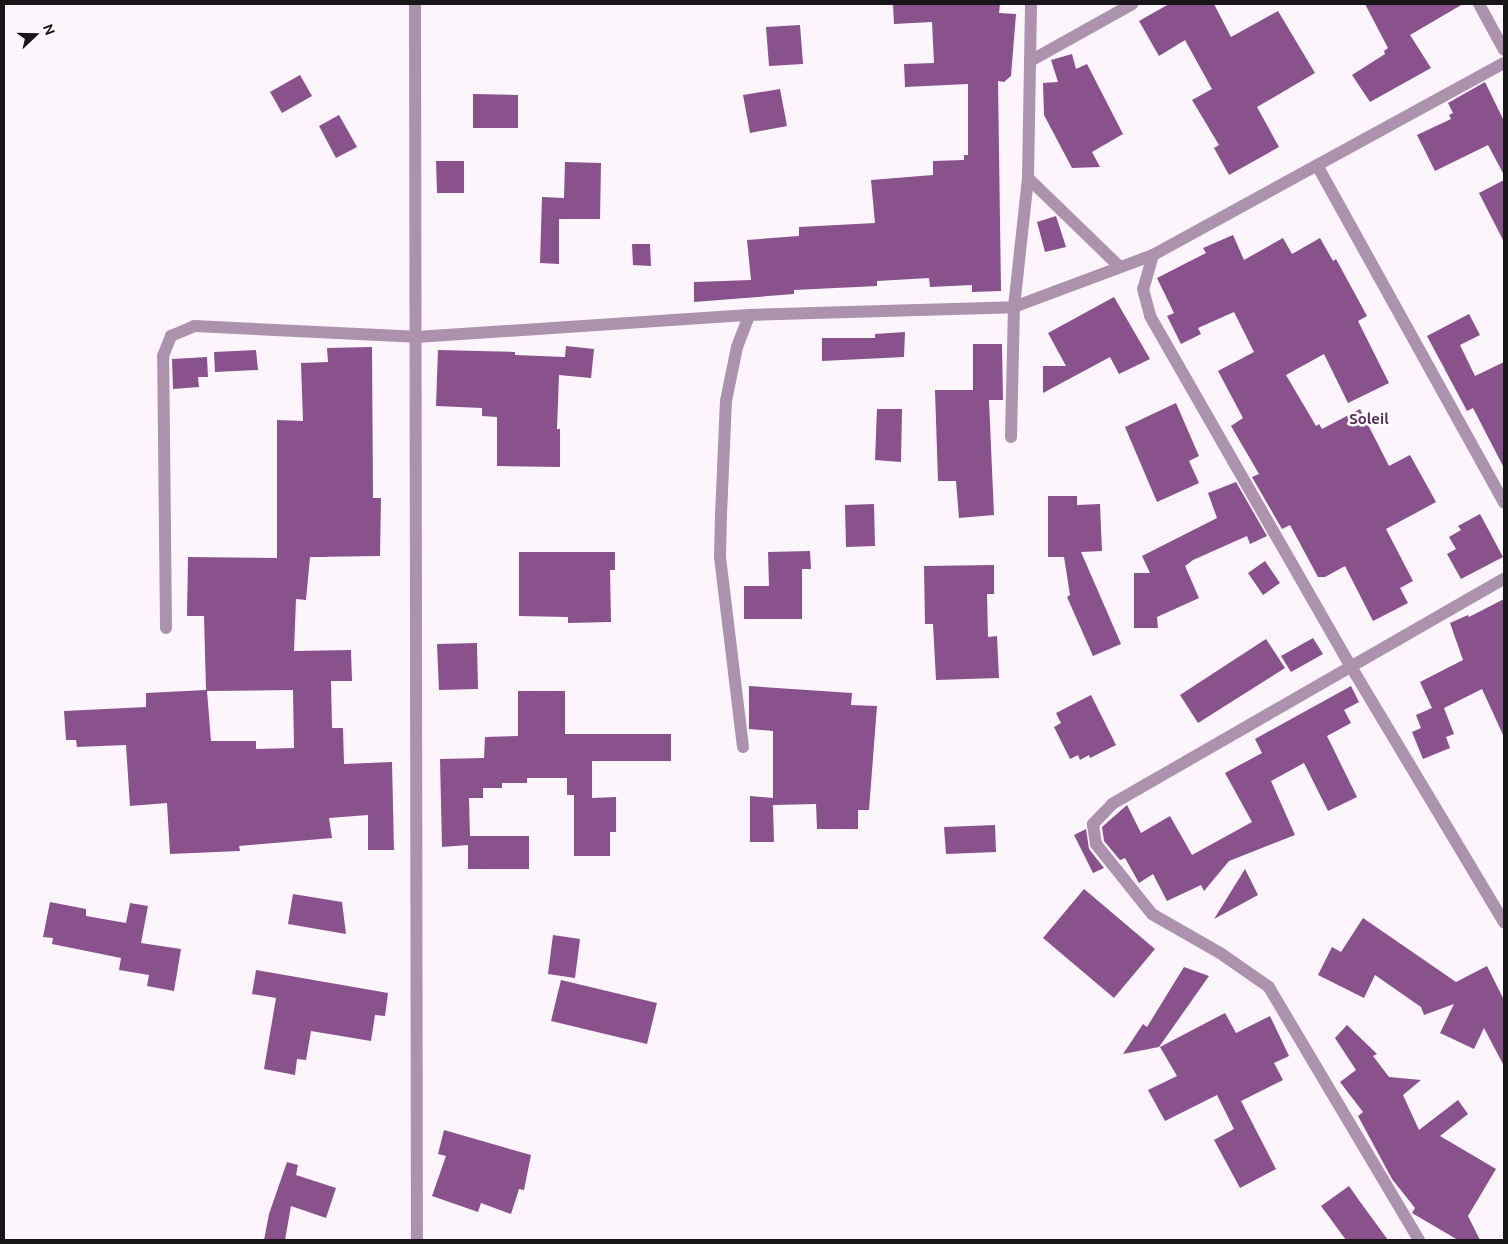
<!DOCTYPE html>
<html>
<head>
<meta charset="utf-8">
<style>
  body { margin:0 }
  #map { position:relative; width:1508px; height:1244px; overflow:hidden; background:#fcf6fc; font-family:Ubuntu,sans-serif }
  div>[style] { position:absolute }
  .building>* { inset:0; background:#89528d }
  .street>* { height:12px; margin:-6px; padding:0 6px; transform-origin:6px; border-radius:6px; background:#ac92ad }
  span { translate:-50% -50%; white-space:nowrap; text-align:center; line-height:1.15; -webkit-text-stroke:5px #fff; paint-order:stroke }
  .quarter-label { font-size:15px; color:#592a5d; font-weight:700 }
  .frame { position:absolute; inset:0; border:5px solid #181619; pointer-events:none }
  .north { position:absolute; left:10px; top:10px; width:50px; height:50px; -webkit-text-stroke:4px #fff; paint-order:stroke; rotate:69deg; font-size:14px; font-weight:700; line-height:20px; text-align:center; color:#181619 }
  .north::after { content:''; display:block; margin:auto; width:18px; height:22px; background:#181619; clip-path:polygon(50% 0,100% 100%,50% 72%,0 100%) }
</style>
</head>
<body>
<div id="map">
  <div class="building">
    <i style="clip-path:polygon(893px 4px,1000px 4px,999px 13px,1016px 14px,1011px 76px,1004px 82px,998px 81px,1001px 291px,972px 292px,972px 285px,930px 287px,929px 278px,877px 281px,877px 286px,794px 290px,794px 294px,694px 302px,694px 282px,751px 280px,747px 240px,799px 236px,799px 227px,875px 223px,871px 180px,933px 175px,933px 161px,964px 160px,964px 155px,968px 155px,968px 84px,905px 87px,904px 64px,934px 63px,932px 22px,894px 24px)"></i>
    <i style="clip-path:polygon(1169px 4px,1214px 4px,1231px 37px,1278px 11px,1315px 73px,1257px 107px,1279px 147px,1229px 175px,1214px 148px,1219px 145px,1192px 100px,1212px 89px,1185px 40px,1159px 56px,1139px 21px)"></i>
    <i style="clip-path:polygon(1365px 4px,1463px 4px,1410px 35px,1431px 68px,1370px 102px,1352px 75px,1385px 54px,1384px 51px,1388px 48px)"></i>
    <i style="clip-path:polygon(800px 25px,803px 64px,769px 66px,766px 27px)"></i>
    <i style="clip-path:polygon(1072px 54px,1076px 69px,1087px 64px,1123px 134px,1092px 152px,1100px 167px,1072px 168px,1044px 115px,1043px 83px,1058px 82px,1051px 60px)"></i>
    <i style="clip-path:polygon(300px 75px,312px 96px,282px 113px,270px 92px)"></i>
    <i style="clip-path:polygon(1485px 82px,1504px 121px,1504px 175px,1488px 145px,1435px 171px,1417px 135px,1451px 119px,1449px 115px,1453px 113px,1448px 103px)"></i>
    <i style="clip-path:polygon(780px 89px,787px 126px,750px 133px,743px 95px)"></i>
    <i style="clip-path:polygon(473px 94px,518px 95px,518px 128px,473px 128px)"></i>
    <i style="clip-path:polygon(339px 115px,357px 147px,336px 158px,319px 126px)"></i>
    <i style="clip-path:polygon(436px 161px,464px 161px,464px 193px,437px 193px)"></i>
    <i style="clip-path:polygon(565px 162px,601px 163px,600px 219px,559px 219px,559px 264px,540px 263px,542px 197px,564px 198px)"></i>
    <i style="clip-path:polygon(1504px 180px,1504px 242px,1479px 193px)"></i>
    <i style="clip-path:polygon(1056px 216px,1066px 247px,1045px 252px,1037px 222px)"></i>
    <i style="clip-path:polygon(1233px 235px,1244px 260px,1283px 238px,1292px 254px,1320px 238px,1333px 261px,1336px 259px,1367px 316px,1358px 321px,1389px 383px,1348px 403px,1324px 354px,1286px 375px,1316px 426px,1319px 424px,1322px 429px,1360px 409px,1389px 466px,1410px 455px,1436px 502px,1386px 529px,1413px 581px,1400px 588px,1408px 603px,1373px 621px,1345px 566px,1325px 577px,1318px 577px,1290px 525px,1282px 529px,1252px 477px,1259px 474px,1231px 426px,1243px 418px,1218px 371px,1254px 352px,1234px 312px,1198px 328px,1201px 334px,1181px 344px,1167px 316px,1174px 313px,1157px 278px,1206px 253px,1203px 248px)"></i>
    <i style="clip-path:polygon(632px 244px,650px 244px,651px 266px,633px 265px)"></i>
    <i style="clip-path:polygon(1114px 297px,1150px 359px,1119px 374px,1110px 357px,1043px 393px,1043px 366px,1066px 366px,1048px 333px)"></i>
    <i style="clip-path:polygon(1469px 314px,1480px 335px,1460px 345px,1475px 376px,1504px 362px,1504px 468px,1473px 408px,1467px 411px,1427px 336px)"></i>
    <i style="clip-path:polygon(905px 332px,904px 357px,822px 361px,822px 338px,875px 338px,875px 334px)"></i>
    <i style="clip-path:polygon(973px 344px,1002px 344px,1003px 400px,989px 400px,994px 515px,959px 518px,956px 481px,938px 481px,935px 390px,973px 390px)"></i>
    <i style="clip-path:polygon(566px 346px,594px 349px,591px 378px,559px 375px,557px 429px,560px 429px,560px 467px,497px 466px,497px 417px,482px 416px,482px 408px,436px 406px,438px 350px,515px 352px,515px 355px,565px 357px)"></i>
    <i style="clip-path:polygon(evenodd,372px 347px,373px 498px,381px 498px,380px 556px,310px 557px,306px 600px,296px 599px,294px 651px,351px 650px,352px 681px,331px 681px,332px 728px,343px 728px,344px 764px,392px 762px,394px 850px,368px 850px,368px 815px,329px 818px,332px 838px,239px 846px,240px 851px,170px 854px,167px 803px,130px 806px,126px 745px,77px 747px,76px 740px,66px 740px,64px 711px,146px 707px,146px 693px,206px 690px,204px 616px,187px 616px,188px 557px,277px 558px,277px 420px,303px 421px,301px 363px,328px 362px,327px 348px,372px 347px,293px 690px,294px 748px,256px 749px,256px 741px,211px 741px,207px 691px,293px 690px)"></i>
    <i style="clip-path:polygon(256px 350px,258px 370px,215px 372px,214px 352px)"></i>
    <i style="clip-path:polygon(207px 357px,208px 377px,198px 377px,199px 387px,173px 389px,172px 359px)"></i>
    <i style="clip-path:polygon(1176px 403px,1199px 456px,1189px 461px,1199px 483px,1157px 502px,1125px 427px)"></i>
    <i style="clip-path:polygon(877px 409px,902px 409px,901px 462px,875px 460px)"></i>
    <i style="clip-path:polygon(1236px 482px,1267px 536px,1250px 544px,1247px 536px,1193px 560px,1185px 566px,1199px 598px,1157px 617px,1158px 628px,1134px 628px,1134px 573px,1150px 573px,1142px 556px,1217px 518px,1208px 493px)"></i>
    <i style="clip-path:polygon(1048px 496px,1077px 496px,1077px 505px,1100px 504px,1102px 551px,1081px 552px,1121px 644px,1093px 656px,1067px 597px,1070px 595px,1064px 557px,1048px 557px)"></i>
    <i style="clip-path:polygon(874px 504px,875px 546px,846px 547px,845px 505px)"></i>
    <i style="clip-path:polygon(1480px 514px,1503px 557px,1461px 579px,1447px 554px,1456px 549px,1449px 537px,1461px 530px,1458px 526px)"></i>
    <i style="clip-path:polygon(810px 551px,811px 569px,802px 569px,802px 619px,744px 619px,744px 586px,769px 586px,768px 552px)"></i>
    <i style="clip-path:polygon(519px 552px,615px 552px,615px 570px,610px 570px,611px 622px,568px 623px,568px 617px,519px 616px)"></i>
    <i style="clip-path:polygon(1265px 561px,1280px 583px,1263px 595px,1248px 573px)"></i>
    <i style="clip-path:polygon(994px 565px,994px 594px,987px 594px,988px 637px,997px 636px,999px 678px,936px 680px,933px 624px,925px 624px,924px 566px)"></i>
    <i style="clip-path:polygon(1504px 599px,1504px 737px,1482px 689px,1444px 708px,1454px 734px,1446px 737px,1450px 748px,1423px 759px,1412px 732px,1421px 728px,1416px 715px,1432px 708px,1420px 682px,1463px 660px,1450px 623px,1468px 615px,1469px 617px)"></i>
    <i style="clip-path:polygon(1313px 638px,1323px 654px,1291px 672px,1281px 656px)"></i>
    <i style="clip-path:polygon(1266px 639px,1285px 668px,1198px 723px,1180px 695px)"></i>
    <i style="clip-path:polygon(477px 643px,478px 689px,439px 690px,437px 644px)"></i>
    <i style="clip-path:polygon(749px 686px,852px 693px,851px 705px,877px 706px,869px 810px,858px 810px,858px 829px,817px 829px,816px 804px,773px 805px,774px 842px,750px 842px,750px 796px,773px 798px,773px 731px,749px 729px)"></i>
    <i style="clip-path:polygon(1351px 686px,1359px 702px,1344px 710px,1351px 723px,1327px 736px,1357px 797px,1328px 811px,1304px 763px,1271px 781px,1295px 835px,1229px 861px,1204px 891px,1201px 885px,1167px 901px,1153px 874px,1139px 883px,1125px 858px,1120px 860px,1104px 841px,1102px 827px,1127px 805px,1141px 833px,1170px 816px,1192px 855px,1252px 822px,1225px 773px,1262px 753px,1255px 739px)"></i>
    <i style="clip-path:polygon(518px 691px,565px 691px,565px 734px,671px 734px,671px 761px,592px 761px,592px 798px,616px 797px,616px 832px,610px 832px,610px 856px,574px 856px,574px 795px,567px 795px,567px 778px,527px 778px,527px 783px,502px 783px,502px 788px,483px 788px,483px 798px,469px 798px,470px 836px,529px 836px,529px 869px,468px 869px,468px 845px,442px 847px,440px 759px,484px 758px,485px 737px,518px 736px)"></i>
    <i style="clip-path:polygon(1091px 695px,1116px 745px,1090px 758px,1089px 755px,1080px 760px,1078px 755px,1070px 759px,1054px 727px,1061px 723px,1056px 713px)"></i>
    <i style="clip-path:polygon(995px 825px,996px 852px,946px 854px,944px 827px)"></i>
    <i style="clip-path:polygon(1086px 829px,1089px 849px,1104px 868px,1093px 873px,1074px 835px)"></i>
    <i style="clip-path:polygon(1245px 869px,1258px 895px,1214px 919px)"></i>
    <i style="clip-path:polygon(1084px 889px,1155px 949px,1114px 998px,1043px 938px)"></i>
    <i style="clip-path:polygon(293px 894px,342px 902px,346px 934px,288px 924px)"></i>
    <i style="clip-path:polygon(50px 902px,86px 909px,86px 916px,126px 923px,130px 903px,148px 906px,141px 943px,181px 949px,174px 991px,147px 986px,149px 975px,119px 970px,121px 958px,52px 944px,53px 938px,43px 937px)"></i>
    <i style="clip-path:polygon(1363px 918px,1456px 982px,1487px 966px,1504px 1000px,1504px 1066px,1484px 1028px,1474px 1049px,1440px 1033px,1454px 1004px,1424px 1015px,1421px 1007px,1375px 975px,1364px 998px,1318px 975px,1332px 947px,1341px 952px)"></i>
    <i style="clip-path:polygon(553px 935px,580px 939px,575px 978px,548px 974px)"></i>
    <i style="clip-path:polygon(1184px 967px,1209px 976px,1159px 1047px,1123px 1054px,1143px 1024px,1147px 1027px)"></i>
    <i style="clip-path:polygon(256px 970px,388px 993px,385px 1016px,375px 1015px,371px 1041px,311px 1031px,306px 1060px,297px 1059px,295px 1075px,264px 1069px,276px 998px,252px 994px)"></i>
    <i style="clip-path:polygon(561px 980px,657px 1003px,647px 1044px,551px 1021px)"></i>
    <i style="clip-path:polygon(1225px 1013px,1236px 1033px,1270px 1016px,1289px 1056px,1274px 1063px,1283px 1080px,1241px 1101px,1276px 1169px,1240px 1188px,1214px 1140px,1234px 1129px,1217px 1095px,1165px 1121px,1148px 1090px,1177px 1076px,1160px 1047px)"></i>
    <i style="clip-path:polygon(1347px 1025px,1377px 1054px,1373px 1056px,1389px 1077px,1421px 1080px,1403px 1095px,1419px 1130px,1458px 1100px,1468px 1114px,1440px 1136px,1496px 1169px,1468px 1216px,1480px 1240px,1458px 1240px,1412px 1213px,1415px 1208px,1392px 1179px,1358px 1116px,1363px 1112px,1340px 1082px,1356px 1070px,1335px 1038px)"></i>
    <i style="clip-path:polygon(444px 1130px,531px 1155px,524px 1190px,519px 1189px,511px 1214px,481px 1203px,478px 1212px,432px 1196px,446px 1156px,438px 1154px)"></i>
    <i style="clip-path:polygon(287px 1162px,298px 1165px,296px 1175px,336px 1188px,326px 1218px,291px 1206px,285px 1240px,264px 1240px,269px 1214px)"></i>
    <i style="clip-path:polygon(1349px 1186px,1358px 1199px,1388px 1240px,1346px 1240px,1321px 1206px)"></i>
  </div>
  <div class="street">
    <i style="left:415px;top:4px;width:1236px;rotate:89.91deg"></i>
    <i style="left:1479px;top:4px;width:52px;rotate:61.5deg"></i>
    <i style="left:1032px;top:60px;width:115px;rotate:-29.2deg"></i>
    <i style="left:1318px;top:167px;width:384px;rotate:61deg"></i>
    <i style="left:1028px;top:178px;width:128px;rotate:44.1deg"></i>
    <i style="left:1153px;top:255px;width:35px;rotate:106deg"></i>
    <i style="left:1143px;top:289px;width:28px;rotate:75deg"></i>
    <i style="left:1150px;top:316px;width:402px;rotate:60.2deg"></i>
    <i style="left:1350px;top:665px;width:300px;rotate:59.1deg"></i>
    <i style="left:1011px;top:437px;width:130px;rotate:-88.7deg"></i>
    <i style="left:1014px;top:307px;width:130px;rotate:-83.8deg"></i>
    <i style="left:1028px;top:178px;width:174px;rotate:-89deg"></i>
    <i style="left:166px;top:628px;width:272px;rotate:-90.6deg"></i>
    <i style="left:163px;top:356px;width:22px;rotate:-68deg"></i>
    <i style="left:171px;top:336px;width:25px;rotate:-23deg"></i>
    <i style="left:194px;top:326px;width:222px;rotate:2.8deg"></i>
    <i style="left:416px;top:337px;width:334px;rotate:-3.8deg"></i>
    <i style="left:749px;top:315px;width:265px;rotate:-1.7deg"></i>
    <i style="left:1014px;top:307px;width:148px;rotate:-20.5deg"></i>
    <i style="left:1153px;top:255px;width:400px;rotate:-28.7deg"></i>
    <i style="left:743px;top:747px;width:192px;rotate:-96.9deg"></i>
    <i style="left:720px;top:556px;width:41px;rotate:-88.6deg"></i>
    <i style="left:721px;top:515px;width:114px;rotate:-87.5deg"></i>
    <i style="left:726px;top:401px;width:55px;rotate:-78.5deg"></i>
    <i style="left:737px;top:347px;width:34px;rotate:-69deg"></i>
    <i style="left:1419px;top:1240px;width:294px;rotate:-120.7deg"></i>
    <i style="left:1269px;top:987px;width:60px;rotate:-145.2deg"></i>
    <i style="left:1220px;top:953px;width:78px;rotate:-150.2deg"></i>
    <i style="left:1152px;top:914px;width:90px;rotate:-128.7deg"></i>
    <i style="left:1096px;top:844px;width:20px;rotate:-99deg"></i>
    <i style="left:1093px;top:824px;width:28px;rotate:-46deg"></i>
    <i style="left:1112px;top:804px;width:452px;rotate:-29.9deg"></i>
  </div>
  <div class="quarter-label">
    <span style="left:1369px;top:419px">Soleil</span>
  </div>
  <div class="frame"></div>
  <div class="north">N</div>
</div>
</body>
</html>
